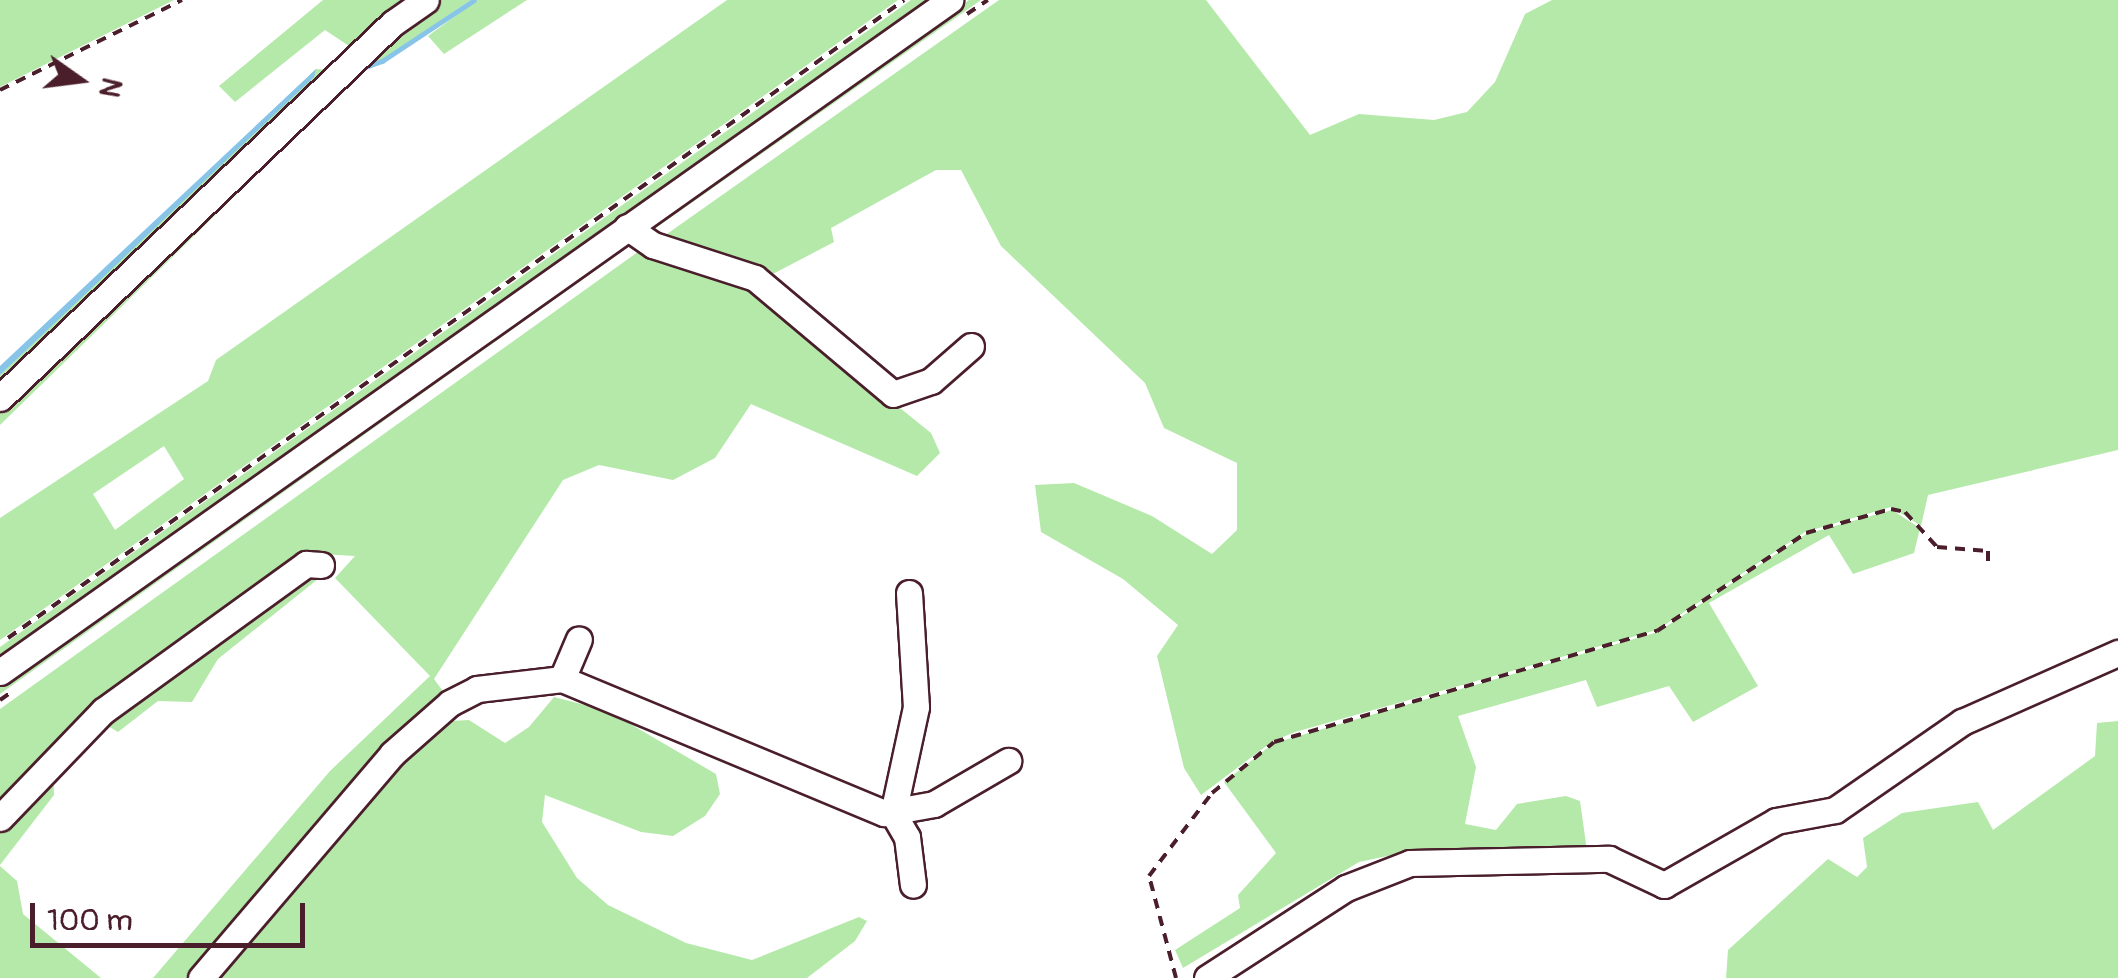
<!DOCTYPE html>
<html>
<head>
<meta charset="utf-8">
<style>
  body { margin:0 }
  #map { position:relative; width:2118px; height:978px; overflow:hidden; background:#fff; font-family:Pangolin,sans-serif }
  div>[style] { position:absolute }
  .green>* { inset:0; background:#b5e9aa }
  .water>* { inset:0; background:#87c4e7 }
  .stream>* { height:5px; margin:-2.5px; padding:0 2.5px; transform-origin:2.5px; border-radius:2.5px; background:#87c4e7 }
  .path>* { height:4px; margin-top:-2px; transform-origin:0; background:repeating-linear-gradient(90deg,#4a1f2b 0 10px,transparent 0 18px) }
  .roads { filter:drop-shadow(2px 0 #4a1f2b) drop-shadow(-2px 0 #4a1f2b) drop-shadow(0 2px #4a1f2b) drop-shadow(0 -2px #4a1f2b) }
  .minor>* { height:25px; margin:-12.5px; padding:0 12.5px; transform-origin:12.5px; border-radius:12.5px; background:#fff }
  span { translate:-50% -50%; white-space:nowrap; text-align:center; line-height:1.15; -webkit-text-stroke:8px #fff; paint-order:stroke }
  .north { position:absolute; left:30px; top:30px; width:100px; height:100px; -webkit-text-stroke:8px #fff; paint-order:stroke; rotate:104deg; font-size:28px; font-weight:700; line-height:40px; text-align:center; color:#4a1f2b }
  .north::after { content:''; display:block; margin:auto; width:35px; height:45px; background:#4a1f2b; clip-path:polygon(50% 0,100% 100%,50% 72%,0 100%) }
  .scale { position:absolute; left:30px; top:903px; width:275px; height:45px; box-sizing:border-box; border:5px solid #4a1f2b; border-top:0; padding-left:12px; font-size:30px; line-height:35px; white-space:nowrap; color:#4a1f2b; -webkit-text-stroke:8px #fff; paint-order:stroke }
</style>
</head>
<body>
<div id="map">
  <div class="green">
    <i style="clip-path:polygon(0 0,174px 0,0 87px)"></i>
    <i style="clip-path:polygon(323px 0,405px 0,352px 48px,325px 30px,235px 102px,219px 86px)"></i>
    <i style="clip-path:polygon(435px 0,471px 0,382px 60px,348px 70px)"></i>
    <i style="clip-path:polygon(477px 0,527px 0,444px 54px,428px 36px)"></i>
    <i style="clip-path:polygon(evenodd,727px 0,898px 0,0 640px,0 518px,208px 381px,216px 360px,727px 0,164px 446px,184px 479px,115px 530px,93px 494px,164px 446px)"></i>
    <i style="clip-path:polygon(911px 0,927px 0,0 657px,0 647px)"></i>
    <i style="clip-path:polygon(969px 0,981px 0,650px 232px,644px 228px)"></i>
    <i style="clip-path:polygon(999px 0,1206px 0,1310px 135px,1359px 114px,1434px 120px,1467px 112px,1495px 82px,1525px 14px,1552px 0,2118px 0,2118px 450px,1928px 495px,1921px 526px,1891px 507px,1805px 532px,1657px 630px,1295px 732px,1273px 741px,1201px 795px,1184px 768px,1157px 656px,1178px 625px,1123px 579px,1041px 532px,1035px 485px,1074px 483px,1152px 516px,1212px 554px,1237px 530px,1237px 463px,1164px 428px,1145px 383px,1001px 246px,961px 170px,936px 170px,831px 228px,834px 242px,771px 275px,657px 241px)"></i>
    <i style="clip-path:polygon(316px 69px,329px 70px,0 386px,0 375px)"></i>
    <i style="clip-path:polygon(360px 74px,154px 275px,0 425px,0 410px,343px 76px)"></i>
    <i style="clip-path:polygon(627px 241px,635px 242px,0 694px,0 686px)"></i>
    <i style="clip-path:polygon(642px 249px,740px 279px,931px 433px,940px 453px,917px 476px,751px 404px,715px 458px,673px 480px,599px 465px,563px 480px,434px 679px,448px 698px,189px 978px,153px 978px,330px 771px,430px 676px,335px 578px,355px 556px,321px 554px,304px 557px,0 812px,0 709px)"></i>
    <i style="clip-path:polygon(1892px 510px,1920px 528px,1914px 553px,1853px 574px,1829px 535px,1709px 603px,1758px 686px,1693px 722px,1669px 686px,1597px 707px,1586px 680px,1458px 716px,1476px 767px,1465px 824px,1496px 830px,1517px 804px,1566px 796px,1580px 801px,1587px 851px,1397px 854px,1359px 862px,1183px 968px,1175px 950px,1240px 908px,1238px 895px,1276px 853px,1224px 782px,1274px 743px,1658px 632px,1806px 534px)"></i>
    <i style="clip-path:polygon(309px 571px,323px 575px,218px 659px,192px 702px,158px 701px,118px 732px,103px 723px)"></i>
    <i style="clip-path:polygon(554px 697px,608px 711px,716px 774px,720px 794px,705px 816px,673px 836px,641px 832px,545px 795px,542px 822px,577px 878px,608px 905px,686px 943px,752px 960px,859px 917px,867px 921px,855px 941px,807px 978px,213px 978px,279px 911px,413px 750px,450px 721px,469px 720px,505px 743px,529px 727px)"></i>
    <i style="clip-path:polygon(2118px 721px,2118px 978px,1726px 978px,1728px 950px,1828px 859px,1857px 877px,1867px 867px,1863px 838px,1902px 813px,1978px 802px,1993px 830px,2095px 756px,2097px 723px)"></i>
    <i style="clip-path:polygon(53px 768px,54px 795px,0 865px,0 829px)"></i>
    <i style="clip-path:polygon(0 866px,17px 881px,23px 914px,101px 978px,0 978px)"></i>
  </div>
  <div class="water">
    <i style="clip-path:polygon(316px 69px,314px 77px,0 375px,0 366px)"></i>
  </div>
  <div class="stream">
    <i style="left:357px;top:70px;width:27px;rotate:-20deg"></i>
    <i style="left:382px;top:61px;width:110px;rotate:-33.5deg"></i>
  </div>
  <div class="path">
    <i style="left:967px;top:14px;width:25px;rotate:-34deg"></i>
    <i style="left:0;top:90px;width:203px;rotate:-26.3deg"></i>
    <i style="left:8px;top:638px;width:1100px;rotate:-35.45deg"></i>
    <i style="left:0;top:700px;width:16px;rotate:-35deg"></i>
    <i style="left:1176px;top:978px;width:106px;rotate:-104.8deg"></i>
    <i style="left:1149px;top:876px;width:104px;rotate:-52.8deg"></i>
    <i style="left:1212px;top:793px;width:80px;rotate:-39.4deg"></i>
    <i style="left:1274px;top:742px;width:399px;rotate:-16.2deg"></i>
    <i style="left:1657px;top:631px;width:178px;rotate:-33.3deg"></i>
    <i style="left:1806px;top:533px;width:88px;rotate:-15.8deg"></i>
    <i style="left:1891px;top:509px;width:14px;rotate:12deg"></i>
    <i style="left:1905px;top:512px;width:47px;rotate:47.6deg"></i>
    <i style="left:1937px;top:547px;width:51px;rotate:4.5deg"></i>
    <i style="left:1988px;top:551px;width:12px;rotate:90deg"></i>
  </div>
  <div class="roads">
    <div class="minor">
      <i style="left:627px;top:227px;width:32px;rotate:35deg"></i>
      <i style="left:653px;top:245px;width:107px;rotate:17.9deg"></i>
      <i style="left:755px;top:278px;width:180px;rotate:40deg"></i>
      <i style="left:893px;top:394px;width:40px;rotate:-18.9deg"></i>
      <i style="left:931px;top:381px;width:53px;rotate:-41.2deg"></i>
      <i style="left:0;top:398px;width:543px;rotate:-43.66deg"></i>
      <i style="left:393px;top:23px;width:40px;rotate:-34.9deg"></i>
      <i style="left:909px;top:593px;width:114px;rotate:86.5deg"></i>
      <i style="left:916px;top:707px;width:108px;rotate:102.2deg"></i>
      <i style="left:893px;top:813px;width:28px;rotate:60deg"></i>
      <i style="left:907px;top:837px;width:48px;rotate:82.9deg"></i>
      <i style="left:0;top:672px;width:1164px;rotate:-35.27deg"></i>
      <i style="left:562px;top:679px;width:43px;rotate:-67deg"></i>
      <i style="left:0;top:818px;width:149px;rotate:-46.1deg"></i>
      <i style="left:103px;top:711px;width:251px;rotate:-35.9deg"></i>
      <i style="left:306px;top:564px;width:15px;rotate:4deg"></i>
      <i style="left:201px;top:978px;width:294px;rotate:-49.5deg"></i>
      <i style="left:392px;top:754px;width:77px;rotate:-41.3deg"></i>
      <i style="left:450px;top:703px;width:30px;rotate:-27deg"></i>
      <i style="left:477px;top:689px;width:86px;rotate:-6.7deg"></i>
      <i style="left:562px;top:679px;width:349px;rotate:22.6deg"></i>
      <i style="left:884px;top:813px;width:51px;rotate:-10.2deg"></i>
      <i style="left:934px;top:804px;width:86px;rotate:-30.2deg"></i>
      <i style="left:1207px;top:978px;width:166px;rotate:-32.9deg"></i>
      <i style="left:1346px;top:888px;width:69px;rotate:-21.3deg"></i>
      <i style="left:1410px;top:863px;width:199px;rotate:-1.2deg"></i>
      <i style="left:1609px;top:859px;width:61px;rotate:25.3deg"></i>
      <i style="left:1664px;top:885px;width:129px;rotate:-29.7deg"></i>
      <i style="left:1776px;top:821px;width:60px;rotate:-10.6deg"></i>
      <i style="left:1835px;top:810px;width:155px;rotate:-34.7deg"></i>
      <i style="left:1962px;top:722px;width:171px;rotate:-23.9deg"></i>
    </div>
  </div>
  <div class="north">N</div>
  <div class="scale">100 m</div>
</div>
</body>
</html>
